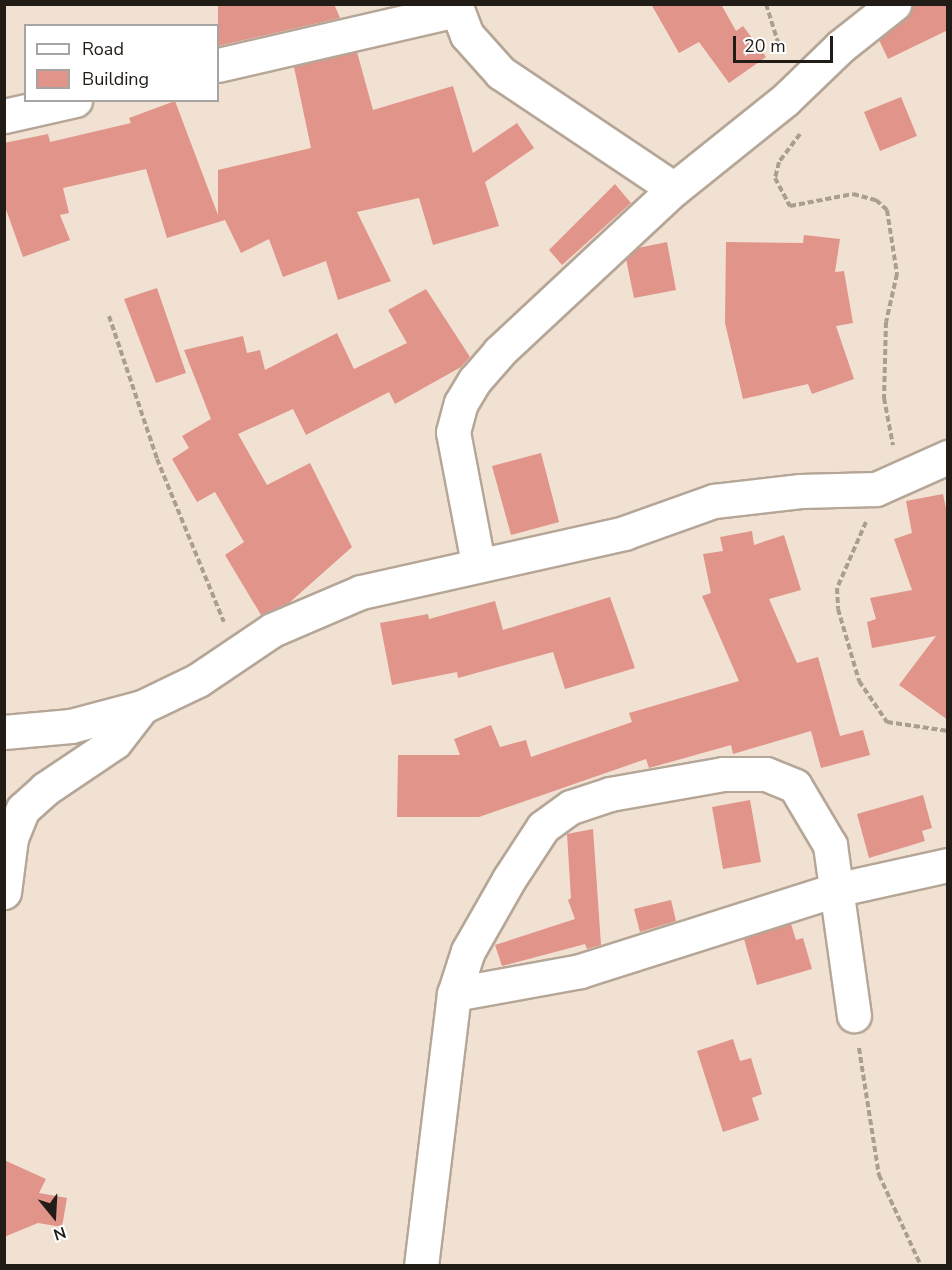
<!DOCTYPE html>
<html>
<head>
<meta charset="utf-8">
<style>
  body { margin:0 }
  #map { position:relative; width:952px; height:1270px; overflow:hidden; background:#f1e1d2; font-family:"Nunito Sans",sans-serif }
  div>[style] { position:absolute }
  .building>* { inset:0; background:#e19489 }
  .path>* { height:4px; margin-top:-2px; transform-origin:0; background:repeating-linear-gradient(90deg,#aa9d92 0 6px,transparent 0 9px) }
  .roads { filter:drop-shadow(2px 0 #b5a697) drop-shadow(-2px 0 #b5a697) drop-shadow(0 2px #b5a697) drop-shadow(0 -2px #b5a697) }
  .minor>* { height:33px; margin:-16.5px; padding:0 16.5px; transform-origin:16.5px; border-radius:16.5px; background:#fff }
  span { translate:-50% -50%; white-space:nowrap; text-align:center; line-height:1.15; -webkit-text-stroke:6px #fff; paint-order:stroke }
  .frame { position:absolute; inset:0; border:6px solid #221c17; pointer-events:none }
  .legend { position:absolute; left:24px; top:24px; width:195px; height:78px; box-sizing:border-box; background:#fff; border:2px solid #a7a4a2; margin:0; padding:8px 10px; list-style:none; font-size:18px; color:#221c17 }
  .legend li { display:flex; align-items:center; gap:12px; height:30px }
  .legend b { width:30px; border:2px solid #a7a4a2 }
  .north { position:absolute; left:24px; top:1186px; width:60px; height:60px; -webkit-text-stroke:4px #fff; paint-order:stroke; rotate:162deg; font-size:16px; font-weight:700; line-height:24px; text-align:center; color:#221c17 }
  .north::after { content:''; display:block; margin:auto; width:21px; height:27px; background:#221c17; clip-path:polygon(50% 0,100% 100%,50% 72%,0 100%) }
  .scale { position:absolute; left:733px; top:36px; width:100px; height:27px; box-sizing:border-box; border:3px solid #221c17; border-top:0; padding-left:8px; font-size:18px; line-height:21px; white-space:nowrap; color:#221c17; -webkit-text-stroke:4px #fff; paint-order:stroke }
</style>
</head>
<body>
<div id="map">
  <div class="building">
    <i style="clip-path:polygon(218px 4px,334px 4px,340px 18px,218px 46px)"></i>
    <i style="clip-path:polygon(651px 4px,721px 4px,736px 31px,743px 26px,766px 57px,729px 83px,699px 42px,679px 53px)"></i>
    <i style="clip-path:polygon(948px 4px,948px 30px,888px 59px,879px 40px,906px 18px,912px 5px)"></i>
    <i style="clip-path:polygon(357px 52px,373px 110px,453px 86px,473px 153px,517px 123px,534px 148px,485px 182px,499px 226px,433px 245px,419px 198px,357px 212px,391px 281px,338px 300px,326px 261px,283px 277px,269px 239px,241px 253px,225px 220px,167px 238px,146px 169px,63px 188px,69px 213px,60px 215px,70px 240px,23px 257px,4px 204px,4px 143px,48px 134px,50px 142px,131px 123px,129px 118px,175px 101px,218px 215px,218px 170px,311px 148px,294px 67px)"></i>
    <i style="clip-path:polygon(901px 97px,917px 136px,880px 151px,864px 112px)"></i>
    <i style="clip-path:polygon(615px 184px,631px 203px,562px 265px,549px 250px)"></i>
    <i style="clip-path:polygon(804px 235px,840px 239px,835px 272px,844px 271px,853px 323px,836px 326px,854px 379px,812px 394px,808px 384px,743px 399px,725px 323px,726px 242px,803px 243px)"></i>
    <i style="clip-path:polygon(667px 242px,676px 290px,634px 298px,626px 259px,638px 248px)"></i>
    <i style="clip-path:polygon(157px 288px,186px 373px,156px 383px,124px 299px)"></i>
    <i style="clip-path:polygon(426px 289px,470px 357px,461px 367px,395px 404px,389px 392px,306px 435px,293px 409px,238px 434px,267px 485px,310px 463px,352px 547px,289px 603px,261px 615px,225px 555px,244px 542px,215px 492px,197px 502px,172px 459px,189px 448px,182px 436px,211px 419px,184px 350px,243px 336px,247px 353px,260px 350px,265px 370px,337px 333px,354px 369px,407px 343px,388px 310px)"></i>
    <i style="clip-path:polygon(541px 453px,559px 522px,511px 535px,492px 466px)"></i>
    <i style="clip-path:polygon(943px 494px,948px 518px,948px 720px,899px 685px,936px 636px,872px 648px,867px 622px,876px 619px,870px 598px,912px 590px,894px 539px,912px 533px,906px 501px)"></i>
    <i style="clip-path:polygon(752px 531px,754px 545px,784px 535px,801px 590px,769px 599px,797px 663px,818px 657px,840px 736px,863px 730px,870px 755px,821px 768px,811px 731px,733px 754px,731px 745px,649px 768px,646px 759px,479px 817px,397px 817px,398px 755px,460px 755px,454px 739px,491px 725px,500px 747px,526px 740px,531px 757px,632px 722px,629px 713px,739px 681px,702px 596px,711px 593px,703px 554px,723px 551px,720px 537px)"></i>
    <i style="clip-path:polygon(610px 597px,635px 668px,565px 689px,553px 652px,458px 678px,457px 672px,392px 685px,380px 623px,428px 614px,429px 619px,495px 601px,503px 630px)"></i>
    <i style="clip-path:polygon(923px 795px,932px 828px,922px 831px,925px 841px,869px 858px,857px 814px)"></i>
    <i style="clip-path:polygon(750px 800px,761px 862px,723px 869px,712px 807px)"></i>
    <i style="clip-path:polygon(593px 829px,601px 945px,587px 949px,585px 944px,502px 966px,495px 945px,575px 919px,568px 900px,571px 898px,567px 834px)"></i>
    <i style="clip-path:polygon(671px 900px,676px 921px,640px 932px,634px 909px)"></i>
    <i style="clip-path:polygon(791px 924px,796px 940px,803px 938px,812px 969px,757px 985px,744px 939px)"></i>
    <i style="clip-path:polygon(733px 1039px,740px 1061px,751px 1058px,762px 1094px,752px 1098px,759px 1120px,723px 1132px,697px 1051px)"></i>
    <i style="clip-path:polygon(4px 1160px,46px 1179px,39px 1193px,67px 1198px,62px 1227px,38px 1223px,4px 1237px)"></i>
  </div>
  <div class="path">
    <i style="left:766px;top:4px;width:53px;rotate:72.6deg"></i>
    <i style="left:800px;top:134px;width:35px;rotate:127deg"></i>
    <i style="left:779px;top:162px;width:16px;rotate:104deg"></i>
    <i style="left:775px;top:178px;width:32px;rotate:62deg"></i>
    <i style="left:790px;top:206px;width:64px;rotate:-10.8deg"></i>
    <i style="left:853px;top:194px;width:24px;rotate:15deg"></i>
    <i style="left:876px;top:200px;width:15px;rotate:42deg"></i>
    <i style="left:887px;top:210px;width:65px;rotate:81.1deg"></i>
    <i style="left:897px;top:274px;width:49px;rotate:102.9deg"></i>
    <i style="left:886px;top:322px;width:76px;rotate:91.5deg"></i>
    <i style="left:884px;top:398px;width:48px;rotate:79.2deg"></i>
    <i style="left:109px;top:316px;width:151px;rotate:71.4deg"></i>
    <i style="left:157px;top:459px;width:176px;rotate:67.7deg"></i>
    <i style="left:866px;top:522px;width:72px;rotate:113.7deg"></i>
    <i style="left:837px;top:588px;width:21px;rotate:87deg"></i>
    <i style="left:838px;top:609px;width:75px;rotate:73.7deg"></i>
    <i style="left:859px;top:681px;width:50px;rotate:55.7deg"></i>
    <i style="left:887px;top:722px;width:62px;rotate:8.4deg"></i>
    <i style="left:859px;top:1048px;width:129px;rotate:81.1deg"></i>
    <i style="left:879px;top:1175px;width:100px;rotate:65.2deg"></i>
  </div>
  <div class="roads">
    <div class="minor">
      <i style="left:455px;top:4px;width:33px;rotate:69deg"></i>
      <i style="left:467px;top:35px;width:51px;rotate:48.2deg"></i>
      <i style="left:501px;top:73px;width:208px;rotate:33.8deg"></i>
      <i style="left:218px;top:65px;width:244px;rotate:-13deg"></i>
      <i style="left:4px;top:116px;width:73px;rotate:-12.7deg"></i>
      <i style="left:478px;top:563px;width:133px;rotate:-100.8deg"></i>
      <i style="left:453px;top:432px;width:30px;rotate:-75deg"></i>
      <i style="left:461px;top:403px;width:27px;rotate:-59deg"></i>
      <i style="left:475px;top:380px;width:37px;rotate:-49deg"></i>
      <i style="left:499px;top:352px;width:239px;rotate:-43deg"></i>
      <i style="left:674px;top:189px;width:142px;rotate:-38.7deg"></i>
      <i style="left:785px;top:100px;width:78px;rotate:-44deg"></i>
      <i style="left:841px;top:46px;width:68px;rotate:-38.4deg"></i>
      <i style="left:4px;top:732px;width:67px;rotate:-5.1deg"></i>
      <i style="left:71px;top:726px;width:73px;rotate:-15deg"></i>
      <i style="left:142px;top:707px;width:62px;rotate:-25.7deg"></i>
      <i style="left:198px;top:680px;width:89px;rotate:-34deg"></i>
      <i style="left:272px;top:630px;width:97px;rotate:-23.1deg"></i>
      <i style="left:361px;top:592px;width:270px;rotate:-12.6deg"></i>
      <i style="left:624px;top:533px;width:96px;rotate:-19.6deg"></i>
      <i style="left:714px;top:501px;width:87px;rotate:-6.6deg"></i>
      <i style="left:800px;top:491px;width:76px;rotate:-1.5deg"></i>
      <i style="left:876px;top:489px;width:79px;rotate:-24deg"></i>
      <i style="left:4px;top:892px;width:54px;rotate:-82.6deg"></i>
      <i style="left:11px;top:838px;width:31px;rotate:-68deg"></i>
      <i style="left:23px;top:809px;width:30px;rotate:-42deg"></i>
      <i style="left:45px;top:789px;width:84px;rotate:-33.9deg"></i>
      <i style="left:115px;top:742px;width:44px;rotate:-52.4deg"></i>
      <i style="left:454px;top:994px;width:128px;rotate:-10.3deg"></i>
      <i style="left:580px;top:971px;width:272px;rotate:-17.6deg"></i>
      <i style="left:839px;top:889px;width:112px;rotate:-12.4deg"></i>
      <i style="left:421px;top:1266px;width:274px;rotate:-83.1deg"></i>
      <i style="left:454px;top:994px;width:45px;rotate:-72deg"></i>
      <i style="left:468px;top:951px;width:83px;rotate:-60.3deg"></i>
      <i style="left:509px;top:879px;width:62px;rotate:-56.8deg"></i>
      <i style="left:543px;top:827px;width:34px;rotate:-36deg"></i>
      <i style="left:571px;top:807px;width:41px;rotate:-18.4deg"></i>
      <i style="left:610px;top:794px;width:115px;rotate:-10deg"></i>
      <i style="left:723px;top:774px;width:43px"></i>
      <i style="left:766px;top:774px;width:31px;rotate:22deg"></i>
      <i style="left:795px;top:786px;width:69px;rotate:59.3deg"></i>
      <i style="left:830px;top:845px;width:172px;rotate:82deg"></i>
    </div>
  </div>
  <div class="frame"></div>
  <ul class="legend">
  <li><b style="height:8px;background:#fff"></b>Road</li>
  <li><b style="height:16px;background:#e19489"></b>Building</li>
  </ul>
  <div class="north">N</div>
  <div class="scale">20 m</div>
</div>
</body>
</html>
